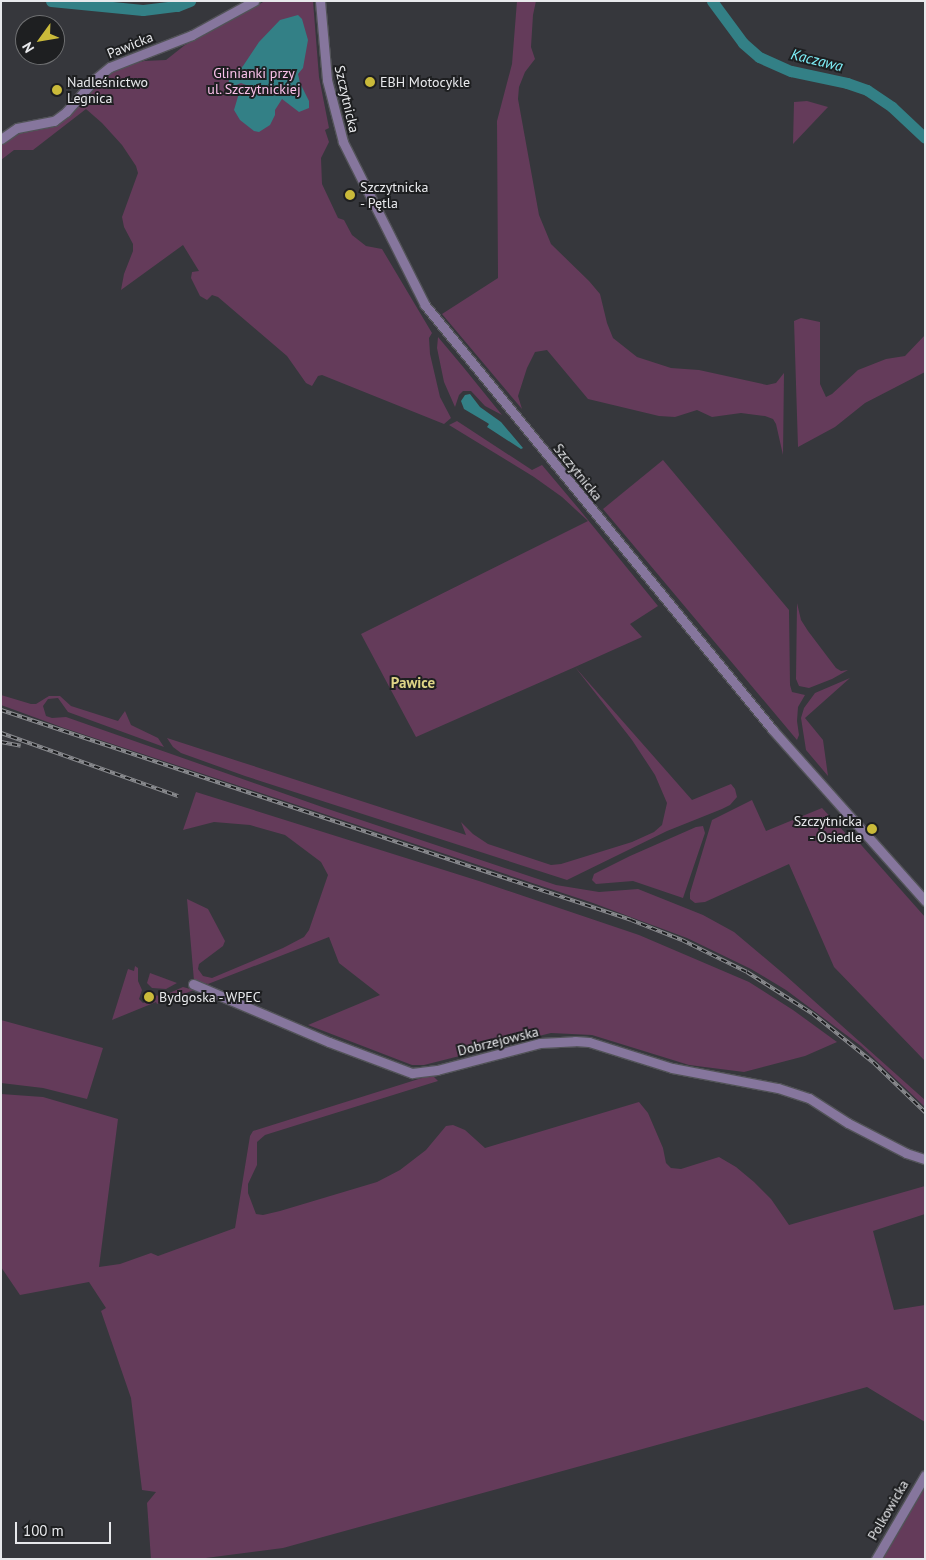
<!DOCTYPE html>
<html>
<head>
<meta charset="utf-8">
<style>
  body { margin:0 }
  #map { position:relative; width:926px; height:1560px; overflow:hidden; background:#36373c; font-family:"PT Sans",sans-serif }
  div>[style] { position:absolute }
  .green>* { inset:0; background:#643b5a }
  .water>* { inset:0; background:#338086 }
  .river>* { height:11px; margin:-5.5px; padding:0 5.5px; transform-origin:5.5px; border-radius:5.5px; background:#338086 }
  .roads { filter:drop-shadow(1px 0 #525358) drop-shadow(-1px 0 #525358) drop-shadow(0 1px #525358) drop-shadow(0 -1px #525358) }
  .minor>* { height:9px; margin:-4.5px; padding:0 4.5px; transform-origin:4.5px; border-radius:4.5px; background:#86769d }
  .rail>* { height:4px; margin-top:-2px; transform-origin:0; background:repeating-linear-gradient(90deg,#1e1f21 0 5.5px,#8a8b8f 0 11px); box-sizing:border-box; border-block:1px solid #8a8b8f }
  .dots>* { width:14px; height:14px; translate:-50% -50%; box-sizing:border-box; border:2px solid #1e1f21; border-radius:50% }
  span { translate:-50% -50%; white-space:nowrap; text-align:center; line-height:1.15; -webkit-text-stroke:4px #1e1f21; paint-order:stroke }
  .street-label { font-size:14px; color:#e8e9ec }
  .park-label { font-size:14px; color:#fac1ea }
  .poi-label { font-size:14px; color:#e8e9ec }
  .left { translate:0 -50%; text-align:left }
  .right { translate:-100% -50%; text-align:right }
  .water-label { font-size:15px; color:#7ff2fb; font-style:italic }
  .neighbourhood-label { font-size:15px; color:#ded486; font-weight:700 }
  .frame { position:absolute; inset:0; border:2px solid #e8e9ec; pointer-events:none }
  .north { position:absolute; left:15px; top:15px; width:50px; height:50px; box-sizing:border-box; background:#1e1f21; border:1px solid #6f7072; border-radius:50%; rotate:238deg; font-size:14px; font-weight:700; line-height:20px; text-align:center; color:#e8e9ec }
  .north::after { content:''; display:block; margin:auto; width:18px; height:22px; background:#caba3a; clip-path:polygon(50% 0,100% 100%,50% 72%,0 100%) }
  .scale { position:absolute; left:15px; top:1522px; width:96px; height:22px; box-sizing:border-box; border:2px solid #e8e9ec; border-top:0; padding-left:6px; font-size:15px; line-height:18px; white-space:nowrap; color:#e8e9ec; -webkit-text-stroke:4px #1e1f21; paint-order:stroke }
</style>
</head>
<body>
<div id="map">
  <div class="green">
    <i style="clip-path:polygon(265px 1px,313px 1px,319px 77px,329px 128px,325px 130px,329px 142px,321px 158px,322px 184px,338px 218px,344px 220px,352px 235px,366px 246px,382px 249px,432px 333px,429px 338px,430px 354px,440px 397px,451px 418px,444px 424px,322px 375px,318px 376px,312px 386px,306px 383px,287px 356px,218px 297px,212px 295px,207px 300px,200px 296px,191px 278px,192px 272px,199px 271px,183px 245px,121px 290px,124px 274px,133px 251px,133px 244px,124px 227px,122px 217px,138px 173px,136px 166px,122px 145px,102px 123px,86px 109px,33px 150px,14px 150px,1px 160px,1px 143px,18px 132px,45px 126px,87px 94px,103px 78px,119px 68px,144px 61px,166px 60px,185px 45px)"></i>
    <i style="clip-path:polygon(517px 1px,536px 1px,533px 15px,531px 47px,535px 59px,525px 72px,519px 87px,518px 99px,539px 215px,551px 244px,589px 281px,600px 294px,607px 323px,613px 338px,637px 357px,671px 368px,699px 370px,767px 385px,776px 383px,784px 373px,783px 455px,776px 424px,773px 419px,765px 416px,741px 413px,712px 417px,697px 410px,675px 417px,659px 416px,588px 399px,547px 350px,535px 352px,527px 368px,518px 396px,522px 409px,442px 314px,498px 278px,497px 121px,512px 64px)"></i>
    <i style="clip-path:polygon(807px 101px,828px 107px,793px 144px,794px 102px)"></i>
    <i style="clip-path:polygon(801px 318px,820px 322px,820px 384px,826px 397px,832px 394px,858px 370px,886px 359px,905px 356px,925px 335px,925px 372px,865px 403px,835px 427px,798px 447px,794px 321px)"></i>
    <i style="clip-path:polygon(438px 337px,464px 368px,502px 415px,485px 406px,471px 391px,463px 391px,459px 395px,455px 407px,444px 382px,437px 348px)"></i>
    <i style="clip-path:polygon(457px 421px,532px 470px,542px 465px,579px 509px,658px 606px,630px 624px,642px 637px,575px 667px,692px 800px,731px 784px,735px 789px,737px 797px,730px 805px,722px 809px,667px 831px,567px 880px,245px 776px,181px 753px,173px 747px,167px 738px,466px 835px,461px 822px,473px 834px,488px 844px,551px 865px,561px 864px,632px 842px,654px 832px,662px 825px,667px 803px,655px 775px,632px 740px,575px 667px,416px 737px,361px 634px,588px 521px,562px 497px,534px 477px,449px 425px)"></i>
    <i style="clip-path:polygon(663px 460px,789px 610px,790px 685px,792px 692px,805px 695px,798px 707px,797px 721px,799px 735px,797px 740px,603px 509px)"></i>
    <i style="clip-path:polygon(797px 603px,801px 620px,808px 631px,836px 668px,841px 671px,848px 670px,832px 679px,809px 688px,799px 686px,796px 679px)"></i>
    <i style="clip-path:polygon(850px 678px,805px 718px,823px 740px,828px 776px,806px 750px,801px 718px,804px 708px,815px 693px)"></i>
    <i style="clip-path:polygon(1px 695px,31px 704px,36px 704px,49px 696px,60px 696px,71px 706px,118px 721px,125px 711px,131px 725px,158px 738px,164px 747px,68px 712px,58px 698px,48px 699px,43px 706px,46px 716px,52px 718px,66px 717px,325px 808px,556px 885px,599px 892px,638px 889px,703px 915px,734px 932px,785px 975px,925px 1100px,925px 1107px,861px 1046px,786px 990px,751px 969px,687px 938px,593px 903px,64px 728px,1px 705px)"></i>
    <i style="clip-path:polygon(196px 792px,479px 881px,639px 935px,749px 982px,793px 1010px,837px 1042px,805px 1056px,744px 1072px,689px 1065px,592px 1035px,551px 1033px,424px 1065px,412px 1065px,308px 1025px,380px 995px,339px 963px,329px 937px,208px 984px,194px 981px,187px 899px,208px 909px,225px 941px,223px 946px,199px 964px,198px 969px,203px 976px,212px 978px,283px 948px,304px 937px,309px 930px,328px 875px,321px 862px,285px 835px,250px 825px,214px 822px,183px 830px)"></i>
    <i style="clip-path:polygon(752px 800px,766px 831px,822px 808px,849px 837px,855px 838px,925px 917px,925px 1061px,834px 967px,789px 864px,705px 902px,695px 903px,690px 899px,690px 893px,712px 820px)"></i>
    <i style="clip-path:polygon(703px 826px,705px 833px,683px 898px,633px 881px,596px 884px,592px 880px,594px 874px,630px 856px,696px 827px)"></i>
    <i style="clip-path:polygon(135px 966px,138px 968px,138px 981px,142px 990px,139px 999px,143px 1003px,147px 1001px,150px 996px,165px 995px,183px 987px,194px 990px,157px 1004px,156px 1002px,112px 1020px,128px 969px,134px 971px)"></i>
    <i style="clip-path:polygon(150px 973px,177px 983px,166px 989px,152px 988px,147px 983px)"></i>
    <i style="clip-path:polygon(1px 1020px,103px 1048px,87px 1099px,43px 1088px,1px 1083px)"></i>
    <i style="clip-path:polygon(425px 1077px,434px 1077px,438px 1081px,265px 1135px,257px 1142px,257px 1165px,248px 1184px,248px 1193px,256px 1214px,263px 1215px,280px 1211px,377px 1182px,400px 1170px,426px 1150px,446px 1126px,453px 1125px,465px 1130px,485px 1148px,639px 1102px,648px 1113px,663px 1148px,666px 1163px,671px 1168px,681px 1169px,719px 1157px,736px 1167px,754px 1182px,771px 1199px,789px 1225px,925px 1186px,925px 1214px,873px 1231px,894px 1310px,925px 1305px,925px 1422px,867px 1387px,283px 1548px,198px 1559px,151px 1559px,147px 1503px,156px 1492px,142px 1490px,131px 1398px,101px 1311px,106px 1308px,89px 1282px,20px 1295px,1px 1267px,1px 1094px,43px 1097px,118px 1119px,99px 1267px,120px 1264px,151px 1253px,158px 1256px,235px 1228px,250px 1136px,253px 1131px)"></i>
    <i style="clip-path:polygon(925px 1483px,925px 1559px,880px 1559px)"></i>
  </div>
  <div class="water">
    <i style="clip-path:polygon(298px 15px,302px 19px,308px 40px,303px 68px,298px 74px,300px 83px,309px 101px,309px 108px,299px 112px,282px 99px,275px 110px,275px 115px,270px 125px,259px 132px,254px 131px,240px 120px,234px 110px,239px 93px,246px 88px,246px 85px,241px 83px,232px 87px,228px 85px,229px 80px,243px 66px,259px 42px,280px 20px)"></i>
    <i style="clip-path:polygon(470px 394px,480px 407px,501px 422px,523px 448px,521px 449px,487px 427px,489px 424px,486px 422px,464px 409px,461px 401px,465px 395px)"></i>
  </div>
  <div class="river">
    <i style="left:51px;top:1px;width:92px;rotate:5.6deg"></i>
    <i style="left:143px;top:10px;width:34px;rotate:-7deg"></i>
    <i style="left:177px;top:6px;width:14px;rotate:-21deg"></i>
    <i style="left:712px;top:1px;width:52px;rotate:53.6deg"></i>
    <i style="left:743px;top:43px;width:21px;rotate:41deg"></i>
    <i style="left:759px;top:57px;width:35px;rotate:24deg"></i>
    <i style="left:791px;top:71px;width:57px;rotate:12.1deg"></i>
    <i style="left:847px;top:83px;width:21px;rotate:19deg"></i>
    <i style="left:867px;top:90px;width:30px;rotate:34deg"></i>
    <i style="left:892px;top:107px;width:45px;rotate:43.2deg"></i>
  </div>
  <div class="roads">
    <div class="minor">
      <i style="left:320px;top:1px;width:79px;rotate:84.9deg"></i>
      <i style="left:327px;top:80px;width:64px;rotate:75.5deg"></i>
      <i style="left:343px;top:142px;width:182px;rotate:63.3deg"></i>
      <i style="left:425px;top:305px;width:548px;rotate:50.7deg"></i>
      <i style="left:772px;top:729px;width:230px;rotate:48.3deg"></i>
      <i style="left:1px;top:139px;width:19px;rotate:-35deg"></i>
      <i style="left:17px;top:128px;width:38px;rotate:-11deg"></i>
      <i style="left:54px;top:121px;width:15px;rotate:-37deg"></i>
      <i style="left:66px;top:112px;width:44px;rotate:-48.7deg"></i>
      <i style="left:95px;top:79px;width:19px;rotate:-39deg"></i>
      <i style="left:110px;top:67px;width:88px;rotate:-21.3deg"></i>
      <i style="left:192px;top:35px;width:71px;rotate:-28.7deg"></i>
      <i style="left:193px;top:984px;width:148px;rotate:23.1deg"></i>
      <i style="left:329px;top:1042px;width:89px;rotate:20.5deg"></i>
      <i style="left:412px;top:1073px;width:25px;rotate:-7deg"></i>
      <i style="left:437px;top:1070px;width:106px;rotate:-14.7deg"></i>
      <i style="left:540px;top:1043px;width:35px;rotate:-3deg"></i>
      <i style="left:575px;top:1041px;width:14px;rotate:4deg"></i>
      <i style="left:589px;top:1042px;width:87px;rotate:17.4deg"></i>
      <i style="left:672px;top:1068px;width:108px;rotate:10.7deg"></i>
      <i style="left:778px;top:1088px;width:33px;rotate:18deg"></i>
      <i style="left:809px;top:1098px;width:46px;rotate:32.7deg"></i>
      <i style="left:848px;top:1123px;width:65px;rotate:27.3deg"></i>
      <i style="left:906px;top:1153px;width:20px;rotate:18deg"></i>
      <i style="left:876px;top:1559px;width:97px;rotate:-59.7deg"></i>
    </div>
  </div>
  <div class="rail">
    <i style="left:1px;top:710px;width:664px;rotate:18.43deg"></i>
    <i style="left:631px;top:920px;width:55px;rotate:21.4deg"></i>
    <i style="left:682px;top:940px;width:72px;rotate:26.2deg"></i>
    <i style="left:747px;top:972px;width:78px;rotate:32.5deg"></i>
    <i style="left:813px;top:1014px;width:78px;rotate:38.8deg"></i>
    <i style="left:874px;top:1063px;width:71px;rotate:43.9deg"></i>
    <i style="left:1px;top:733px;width:188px;rotate:19.6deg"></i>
    <i style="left:1px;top:742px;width:20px;rotate:11deg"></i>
  </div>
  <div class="dots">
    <i style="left:370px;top:82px;background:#caba3a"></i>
    <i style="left:57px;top:90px;background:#caba3a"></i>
    <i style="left:350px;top:195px;background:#caba3a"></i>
    <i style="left:872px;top:829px;background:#caba3a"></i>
    <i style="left:149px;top:997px;background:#caba3a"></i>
  </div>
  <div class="street-label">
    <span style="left:130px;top:45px;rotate:-22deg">Pawicka</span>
    <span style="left:347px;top:99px;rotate:77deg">Szczytnicka</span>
    <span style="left:578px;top:472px;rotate:51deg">Szczytnicka</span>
    <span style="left:498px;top:1041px;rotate:-14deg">Dobrzejowska</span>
    <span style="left:888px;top:1510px;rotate:-60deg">Polkowicka</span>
  </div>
  <div class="park-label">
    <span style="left:254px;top:81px">Glinianki przy<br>ul. Szczytnickiej</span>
  </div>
  <div class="poi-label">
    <span class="left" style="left:67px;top:90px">Nadleśnictwo<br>Legnica</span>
    <span class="left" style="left:380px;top:82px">EBH Motocykle</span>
    <span class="left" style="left:360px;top:195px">Szczytnicka<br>- Pętla</span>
    <span class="right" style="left:862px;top:829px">Szczytnicka<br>- Osiedle</span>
    <span class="left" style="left:159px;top:997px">Bydgoska - WPEC</span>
  </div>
  <div class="water-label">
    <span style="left:817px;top:60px;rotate:14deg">Kaczawa</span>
  </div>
  <div class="neighbourhood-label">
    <span style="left:413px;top:683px">Pawice</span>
  </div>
  <div class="frame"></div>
  <div class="north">N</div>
  <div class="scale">100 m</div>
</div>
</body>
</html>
